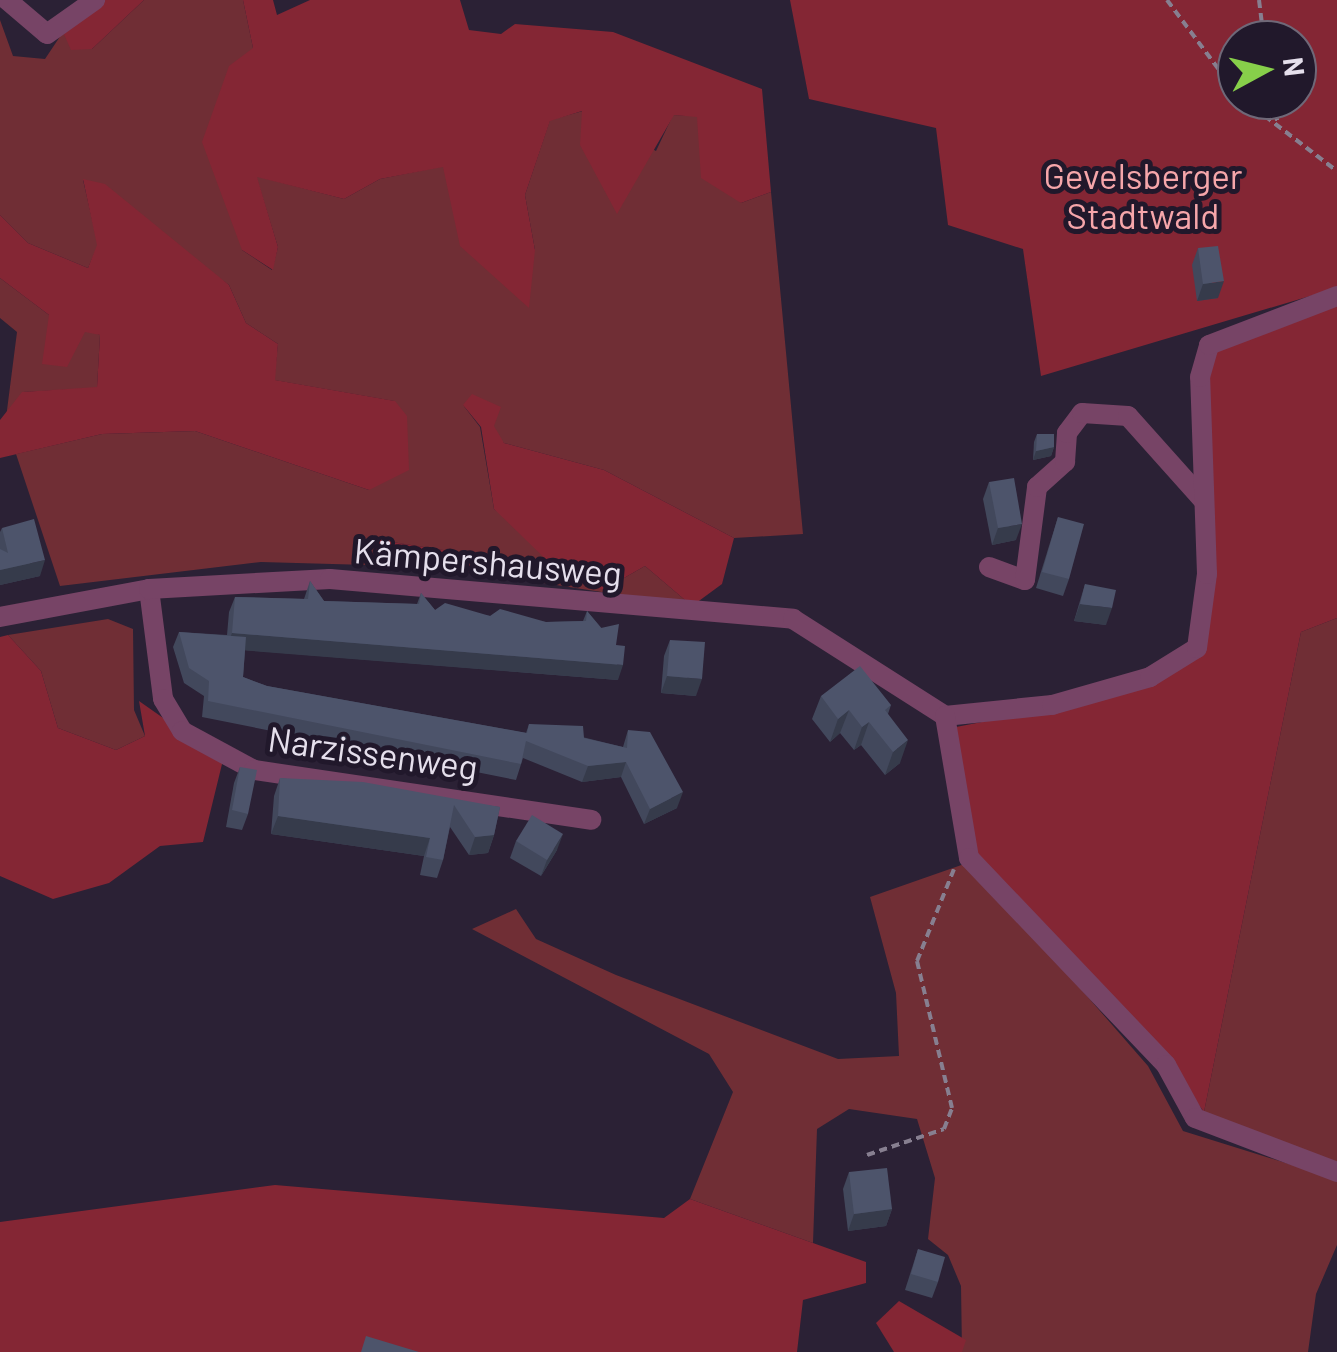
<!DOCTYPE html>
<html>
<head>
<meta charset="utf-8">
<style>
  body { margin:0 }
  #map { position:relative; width:1337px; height:1352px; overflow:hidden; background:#2b2135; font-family:Barlow,sans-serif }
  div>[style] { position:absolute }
  .green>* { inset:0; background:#702e35 }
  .forest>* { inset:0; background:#842634 }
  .path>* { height:4px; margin-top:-2px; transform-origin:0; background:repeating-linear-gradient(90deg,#877f90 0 8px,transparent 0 13px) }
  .minor>* { height:20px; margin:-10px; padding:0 10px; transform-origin:10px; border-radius:10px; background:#746 }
  .wall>* { inset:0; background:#42485c }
  .shaded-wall>* { inset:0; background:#363b4b }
  .building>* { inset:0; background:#4d546b }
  span { translate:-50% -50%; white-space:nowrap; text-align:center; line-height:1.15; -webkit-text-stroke:10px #21182b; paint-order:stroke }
  .park-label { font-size:35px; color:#f6a6aa }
  .street-label { font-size:35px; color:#e5dfec }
  .north { position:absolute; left:1217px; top:20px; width:100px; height:100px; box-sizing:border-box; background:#21182b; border:2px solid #6f6878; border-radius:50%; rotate:83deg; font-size:28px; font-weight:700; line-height:40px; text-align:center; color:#e5dfec }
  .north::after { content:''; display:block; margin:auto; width:35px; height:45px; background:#87cf4a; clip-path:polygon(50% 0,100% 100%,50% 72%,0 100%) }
</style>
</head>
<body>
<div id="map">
  <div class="green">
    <i style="clip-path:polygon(144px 0,243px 0,253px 48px,242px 250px,272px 270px,278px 247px,256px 176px,344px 199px,380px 179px,444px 166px,535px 250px,525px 195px,550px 120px,583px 111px,656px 151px,673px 115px,697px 116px,741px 203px,771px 192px,803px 534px,734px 538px,604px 470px,504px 443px,463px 405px,480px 427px,494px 509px,603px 590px,645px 566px,692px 606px,511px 578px,507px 560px,379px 540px,368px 565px,261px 562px,60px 586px,16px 454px,102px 434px,195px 431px,369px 490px,394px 401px,274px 380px,278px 344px,246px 323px,229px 285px,83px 180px,98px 245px,88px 268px,28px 243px,0 215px,0 20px,13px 56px,45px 59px,63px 32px,92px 49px)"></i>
    <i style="clip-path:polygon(0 278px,49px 315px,100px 335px,97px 388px,23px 392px,6px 418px,17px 332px,0 318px)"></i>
    <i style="clip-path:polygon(1337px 618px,1337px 1168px,1204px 1112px,1301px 632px)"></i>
    <i style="clip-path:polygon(108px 619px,133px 629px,134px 710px,145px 736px,116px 750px,58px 728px,41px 671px,8px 635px)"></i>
    <i style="clip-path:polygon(970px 862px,1148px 1066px,1183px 1131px,1337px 1179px,1337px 1245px,1316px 1294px,1308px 1352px,962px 1352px,961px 1286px,948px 1255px,928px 1239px,935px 1178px,917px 1119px,849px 1109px,817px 1129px,813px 1243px,690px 1199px,733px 1092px,709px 1054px,472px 929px,516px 909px,536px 939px,616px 975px,838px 1059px,899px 1056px,896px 993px,870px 897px)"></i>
  </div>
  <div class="forest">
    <i style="clip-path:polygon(95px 0,144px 0,92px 49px,71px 50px,63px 32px)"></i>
    <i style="clip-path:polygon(243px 0,273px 0,277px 15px,310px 0,460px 0,469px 30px,501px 34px,515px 24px,613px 32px,762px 89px,771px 192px,741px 203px,701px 178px,697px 117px,674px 115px,617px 214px,580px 145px,582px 111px,550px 121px,525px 195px,535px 250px,529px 308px,460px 246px,443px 167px,380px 179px,344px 199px,257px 177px,278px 247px,273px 270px,242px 250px,202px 142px,229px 66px,253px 48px)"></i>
    <i style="clip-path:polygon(evenodd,790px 0,1337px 0,1337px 288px,1041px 376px,1023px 249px,948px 225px,936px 128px,809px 99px,790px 0,1237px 40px,1297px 40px,1297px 100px,1237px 100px,1237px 40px)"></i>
    <i style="clip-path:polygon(83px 179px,105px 184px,229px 285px,246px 323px,278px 344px,275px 380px,395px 401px,407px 416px,409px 470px,369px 490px,195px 431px,102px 434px,0 458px,0 420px,22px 392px,97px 387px,100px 335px,85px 332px,67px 367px,42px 364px,49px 315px,0 278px,0 215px,28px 243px,88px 268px,97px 245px)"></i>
    <i style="clip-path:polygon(1337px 299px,1337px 618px,1301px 632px,1204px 1112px,1151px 1040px,975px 856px,956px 727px,1080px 703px,1205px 651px,1204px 378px,1213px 348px)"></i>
    <i style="clip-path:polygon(472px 394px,501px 407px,494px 426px,504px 443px,604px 470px,734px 538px,722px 584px,692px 606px,645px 566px,603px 590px,564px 577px,494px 509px,481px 427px,463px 405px)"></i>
    <i style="clip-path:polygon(379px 540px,507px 560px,507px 575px,368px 565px)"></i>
    <i style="clip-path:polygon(8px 635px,41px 671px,58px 728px,116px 750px,145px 736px,139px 701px,223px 760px,203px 842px,160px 846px,109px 883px,53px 899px,0 876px,0 637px)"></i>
    <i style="clip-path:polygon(275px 1185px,664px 1218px,690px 1199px,866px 1262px,866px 1283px,803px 1300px,797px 1352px,0 1352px,0 1222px)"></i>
    <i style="clip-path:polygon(899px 1301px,966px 1340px,962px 1352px,894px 1352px,876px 1323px)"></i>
  </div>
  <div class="path">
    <i style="left:1167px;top:0;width:117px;rotate:53.3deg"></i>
    <i style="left:1259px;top:0;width:40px;rotate:82.9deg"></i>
    <i style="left:1244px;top:100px;width:117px;rotate:37.4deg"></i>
    <i style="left:1272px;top:100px;width:25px;rotate:76deg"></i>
    <i style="left:867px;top:1155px;width:81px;rotate:-18.7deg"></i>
    <i style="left:944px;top:1129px;width:22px;rotate:-69deg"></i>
    <i style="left:952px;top:1108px;width:151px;rotate:-103.4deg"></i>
    <i style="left:917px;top:961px;width:99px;rotate:-68.1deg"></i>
  </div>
  <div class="minor">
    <i style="left:7px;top:0;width:52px;rotate:40.4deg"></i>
    <i style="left:47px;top:34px;width:59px;rotate:-35.3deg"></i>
    <i style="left:989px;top:567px;width:38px;rotate:20deg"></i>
    <i style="left:1025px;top:580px;width:94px;rotate:-82.6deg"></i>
    <i style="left:1037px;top:487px;width:38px;rotate:-42deg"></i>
    <i style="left:1065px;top:462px;width:29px;rotate:-86deg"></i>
    <i style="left:1067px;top:433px;width:25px;rotate:-53deg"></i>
    <i style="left:1082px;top:413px;width:46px;rotate:3.7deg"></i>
    <i style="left:1128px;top:416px;width:114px;rotate:48.2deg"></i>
    <i style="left:149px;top:589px;width:111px;rotate:82.7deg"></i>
    <i style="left:163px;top:699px;width:37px;rotate:59deg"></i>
    <i style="left:182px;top:731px;width:82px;rotate:28.4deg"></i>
    <i style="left:254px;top:770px;width:341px;rotate:8.4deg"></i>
    <i style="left:0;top:617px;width:152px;rotate:-10.6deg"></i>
    <i style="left:149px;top:589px;width:181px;rotate:-3.2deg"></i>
    <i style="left:330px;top:579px;width:465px;rotate:4.9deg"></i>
    <i style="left:793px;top:619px;width:180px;rotate:32.5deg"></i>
    <i style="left:945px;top:716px;width:108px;rotate:-5.9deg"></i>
    <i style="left:1052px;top:705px;width:102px;rotate:-15.9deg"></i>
    <i style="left:1150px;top:677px;width:55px;rotate:-31.7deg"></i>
    <i style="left:1197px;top:648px;width:75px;rotate:-82.3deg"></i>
    <i style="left:1207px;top:574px;width:197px;rotate:-92deg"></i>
    <i style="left:1200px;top:377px;width:33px;rotate:-74deg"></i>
    <i style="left:1209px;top:345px;width:137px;rotate:-20.9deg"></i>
    <i style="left:945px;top:716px;width:144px;rotate:80.4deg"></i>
    <i style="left:969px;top:858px;width:286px;rotate:46.4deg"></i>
    <i style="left:1166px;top:1065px;width:60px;rotate:61.3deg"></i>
    <i style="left:1195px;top:1118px;width:152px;rotate:20.8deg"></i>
  </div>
  <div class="wall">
    <i style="clip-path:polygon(1198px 248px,1218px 298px,1197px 301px,1192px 265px)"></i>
    <i style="clip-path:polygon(1037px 434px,1054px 447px,1051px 456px,1033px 460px,1034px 442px)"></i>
    <i style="clip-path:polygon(989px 482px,1016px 540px,992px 545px,983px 499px)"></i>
    <i style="clip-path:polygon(1058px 517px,1069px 579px,1063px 596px,1036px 588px)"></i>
    <i style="clip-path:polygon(2px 528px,40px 576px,0 585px,0 532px)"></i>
    <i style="clip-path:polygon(310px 581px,324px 601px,417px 604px,421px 593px,435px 610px,546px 622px,583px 621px,587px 611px,616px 645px,618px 680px,245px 650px,243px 677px,267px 686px,526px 733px,529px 724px,623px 747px,628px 730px,677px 808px,644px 824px,621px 777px,582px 782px,523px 758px,516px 780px,202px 717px,204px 696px,184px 683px,173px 647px,179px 632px,227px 635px,229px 612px,235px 597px,304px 599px)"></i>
    <i style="clip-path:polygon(1085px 584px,1106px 625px,1074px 621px)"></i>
    <i style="clip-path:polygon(670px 640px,696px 696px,661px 693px,664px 656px)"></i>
    <i style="clip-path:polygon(821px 696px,891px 705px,888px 714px,900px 763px,885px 775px,861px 745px,854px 750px,840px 733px,830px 742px,812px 719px)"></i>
    <i style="clip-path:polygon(240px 767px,248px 814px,242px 830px,226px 827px,234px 783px)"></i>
    <i style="clip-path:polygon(280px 778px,500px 807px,494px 835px,488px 853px,469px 855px,450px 827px,443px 860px,437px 878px,420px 875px,424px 856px,271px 834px,274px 796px)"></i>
    <i style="clip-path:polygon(516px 841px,557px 850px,541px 876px,510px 858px)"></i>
    <i style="clip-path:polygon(849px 1172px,892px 1209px,886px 1226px,848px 1231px,843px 1189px)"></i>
    <i style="clip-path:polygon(918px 1249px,938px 1282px,932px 1298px,905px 1290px)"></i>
  </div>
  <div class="shaded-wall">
    <i style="clip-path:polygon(1224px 281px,1218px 298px,1197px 301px,1203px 284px)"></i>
    <i style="clip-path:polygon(1054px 447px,1051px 456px,1033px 460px,1036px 451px)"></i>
    <i style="clip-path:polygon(1022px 524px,1016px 540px,992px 545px,998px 528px)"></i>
    <i style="clip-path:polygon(45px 560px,40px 576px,0 585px,0 570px)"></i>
    <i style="clip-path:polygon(1080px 604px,1112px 608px,1106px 625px,1074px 621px)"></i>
    <i style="clip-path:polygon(232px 633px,623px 665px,618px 680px,226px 649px)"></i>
    <i style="clip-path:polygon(667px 676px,702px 679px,696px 696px,661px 693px)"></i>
    <i style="clip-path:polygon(849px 710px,840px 733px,830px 742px,838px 719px)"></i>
    <i style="clip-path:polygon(869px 722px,861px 745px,854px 750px,862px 727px)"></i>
    <i style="clip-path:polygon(908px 740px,900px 763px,885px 775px,893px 752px)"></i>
    <i style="clip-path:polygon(626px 762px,621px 777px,582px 782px,588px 766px)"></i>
    <i style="clip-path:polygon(683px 792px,677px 808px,644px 824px,650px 809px)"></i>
    <i style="clip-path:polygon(278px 816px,430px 838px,424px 856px,271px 834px)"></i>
    <i style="clip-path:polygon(563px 834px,557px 850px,541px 876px,547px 860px)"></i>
    <i style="clip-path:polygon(494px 835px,488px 853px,469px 855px,475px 837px)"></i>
    <i style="clip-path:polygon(892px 1209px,886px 1226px,848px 1231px,854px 1214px)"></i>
  </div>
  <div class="building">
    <i style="clip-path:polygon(1218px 246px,1224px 281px,1203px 284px,1198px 248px)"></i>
    <i style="clip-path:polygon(1037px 434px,1054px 434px,1054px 447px,1036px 451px)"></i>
    <i style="clip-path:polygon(1014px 478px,1022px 524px,998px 528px,989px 482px)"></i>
    <i style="clip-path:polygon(1058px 517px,1084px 524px,1069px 579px,1042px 572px)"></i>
    <i style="clip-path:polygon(34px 519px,45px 560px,0 570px,0 549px,8px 553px,2px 528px)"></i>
    <i style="clip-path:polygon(310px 581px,324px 601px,419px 604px,421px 593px,435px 610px,445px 603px,490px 616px,500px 609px,546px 622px,586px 621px,587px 611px,601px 628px,619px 624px,616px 645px,625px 646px,623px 665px,232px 633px,235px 597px,308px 599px)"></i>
    <i style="clip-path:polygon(1085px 584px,1116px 590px,1112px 608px,1080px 604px)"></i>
    <i style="clip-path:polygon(179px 632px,246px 637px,243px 677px,267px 686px,527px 733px,529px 724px,583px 726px,584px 738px,627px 748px,628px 730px,650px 732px,683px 792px,650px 809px,626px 762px,588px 766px,526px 741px,521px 764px,208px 701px,209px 681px,189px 668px)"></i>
    <i style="clip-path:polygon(670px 640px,705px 642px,702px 679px,667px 676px)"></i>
    <i style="clip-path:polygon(860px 666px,891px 705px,885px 710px,908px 740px,893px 752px,869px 722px,862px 727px,849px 710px,838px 719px,821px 696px)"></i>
    <i style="clip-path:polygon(240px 767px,257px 770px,248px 814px,232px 810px)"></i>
    <i style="clip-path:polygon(280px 778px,363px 782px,500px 807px,494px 835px,475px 837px,454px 805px,443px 860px,426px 857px,430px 838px,278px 816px)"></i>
    <i style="clip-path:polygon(532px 815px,563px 834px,547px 860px,516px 841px)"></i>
    <i style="clip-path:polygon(887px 1168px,892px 1209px,854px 1214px,849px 1172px)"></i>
    <i style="clip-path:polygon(918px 1249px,945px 1257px,938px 1282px,911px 1274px)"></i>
    <i style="clip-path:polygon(366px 1336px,419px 1352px,361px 1352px)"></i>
  </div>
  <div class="park-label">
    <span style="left:1143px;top:195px">Gevelsberger<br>Stadtwald</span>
  </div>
  <div class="street-label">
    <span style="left:488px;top:561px;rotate:5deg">Kämpershausweg</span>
    <span style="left:373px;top:752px;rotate:8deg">Narzissenweg</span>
  </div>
  <div class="north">N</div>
</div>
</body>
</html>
